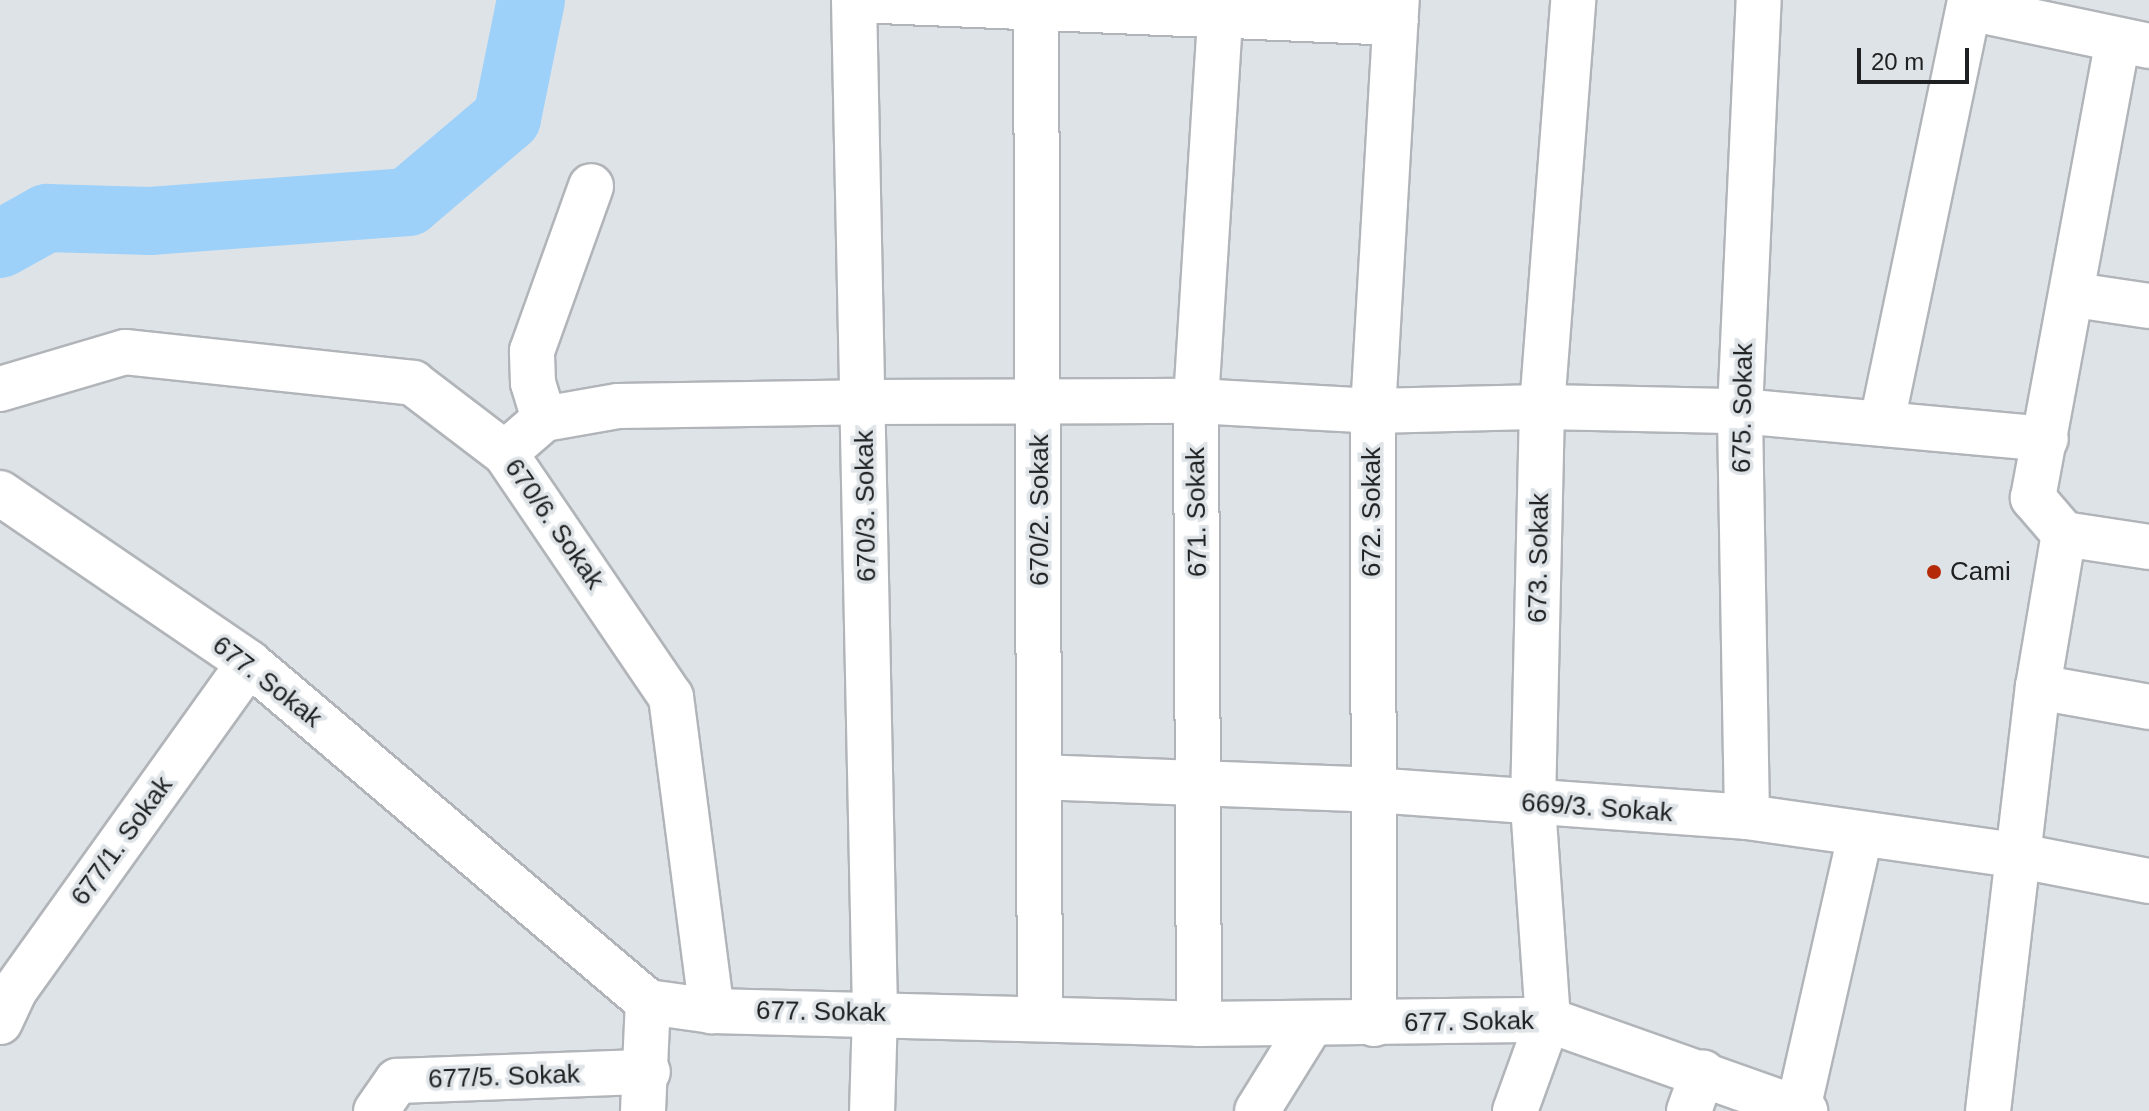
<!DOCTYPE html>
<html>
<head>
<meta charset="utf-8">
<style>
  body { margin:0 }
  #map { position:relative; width:2149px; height:1111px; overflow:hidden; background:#dee3e7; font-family:Helvetica,sans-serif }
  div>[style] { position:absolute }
  .river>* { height:68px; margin:-34px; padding:0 34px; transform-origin:34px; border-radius:34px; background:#9ed1fa }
  .roads { filter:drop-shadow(2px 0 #b1b5b9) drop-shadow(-2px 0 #b1b5b9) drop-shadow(0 2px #b1b5b9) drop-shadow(0 -2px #b1b5b9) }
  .minor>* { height:44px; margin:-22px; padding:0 22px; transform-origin:22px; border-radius:22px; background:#fff }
  .dots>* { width:22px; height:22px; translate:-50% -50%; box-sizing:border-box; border:4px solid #dee3e7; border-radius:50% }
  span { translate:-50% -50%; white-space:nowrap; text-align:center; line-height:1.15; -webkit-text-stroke:7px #dee3e7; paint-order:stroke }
  .street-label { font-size:26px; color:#1e2021 }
  .poi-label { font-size:26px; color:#1e2021 }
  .left { translate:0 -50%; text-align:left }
  .scale { position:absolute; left:1857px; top:48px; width:112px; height:36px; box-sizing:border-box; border:4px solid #1e2021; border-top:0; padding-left:10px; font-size:24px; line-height:28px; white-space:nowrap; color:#1e2021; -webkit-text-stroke:6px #dee3e7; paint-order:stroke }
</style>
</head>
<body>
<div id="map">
  <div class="river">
    <i style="left:0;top:244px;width:54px;rotate:-29deg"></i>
    <i style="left:47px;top:218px;width:103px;rotate:1.7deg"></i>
    <i style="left:150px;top:221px;width:259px;rotate:-4.2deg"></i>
    <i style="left:408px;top:202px;width:130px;rotate:-40.3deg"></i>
    <i style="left:507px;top:118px;width:120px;rotate:-78.5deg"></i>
  </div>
  <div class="roads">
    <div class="minor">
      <i style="left:854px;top:0;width:1012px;rotate:88.81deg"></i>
      <i style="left:875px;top:1012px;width:99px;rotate:91.7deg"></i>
      <i style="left:857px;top:0;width:539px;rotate:2.44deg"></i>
      <i style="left:1036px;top:0;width:1019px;rotate:89.78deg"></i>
      <i style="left:1969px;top:8px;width:184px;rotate:11.9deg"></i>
      <i style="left:2075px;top:295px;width:75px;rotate:8.5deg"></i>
      <i style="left:0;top:389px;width:130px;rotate:-16.5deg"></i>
      <i style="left:125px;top:352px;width:290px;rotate:6.1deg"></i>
      <i style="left:413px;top:383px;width:116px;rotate:37.3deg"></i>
      <i style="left:505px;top:453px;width:295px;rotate:55.8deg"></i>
      <i style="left:671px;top:697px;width:317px;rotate:82.6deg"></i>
      <i style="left:544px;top:419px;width:38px;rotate:-107deg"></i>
      <i style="left:533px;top:383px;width:32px;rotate:-92deg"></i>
      <i style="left:532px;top:351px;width:175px;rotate:-70.3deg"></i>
      <i style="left:1882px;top:422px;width:431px;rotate:-78.2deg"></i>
      <i style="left:505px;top:453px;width:52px;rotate:-41.1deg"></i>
      <i style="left:544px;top:419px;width:75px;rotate:-10deg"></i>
      <i style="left:618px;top:406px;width:246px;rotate:-0.9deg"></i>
      <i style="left:864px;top:402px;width:332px;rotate:-0.2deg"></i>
      <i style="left:1196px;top:401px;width:177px;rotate:3.2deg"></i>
      <i style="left:1373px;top:411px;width:169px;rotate:-1.4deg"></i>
      <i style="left:1542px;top:407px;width:198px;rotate:1.2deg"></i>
      <i style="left:1740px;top:411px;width:307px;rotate:5.2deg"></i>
      <i style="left:0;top:493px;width:301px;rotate:34.3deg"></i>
      <i style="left:249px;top:663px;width:524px;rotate:40.35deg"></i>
      <i style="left:648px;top:1002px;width:65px;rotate:8deg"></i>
      <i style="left:712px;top:1011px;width:487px;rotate:1.5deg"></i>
      <i style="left:1199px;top:1024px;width:349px;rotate:-0.7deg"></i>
      <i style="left:1548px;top:1020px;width:273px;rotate:19.5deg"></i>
      <i style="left:2064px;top:534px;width:86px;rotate:8.7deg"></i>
      <i style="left:2038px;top:687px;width:113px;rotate:10.2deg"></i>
      <i style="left:1040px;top:777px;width:332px;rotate:2.2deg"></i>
      <i style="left:1372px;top:790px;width:376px;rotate:4.1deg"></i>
      <i style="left:1747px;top:817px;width:276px;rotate:8.1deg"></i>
      <i style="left:2020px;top:856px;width:131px;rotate:11deg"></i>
      <i style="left:1747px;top:817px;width:406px;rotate:-91deg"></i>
      <i style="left:1740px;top:411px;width:411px;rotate:-87.4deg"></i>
      <i style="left:0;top:1022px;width:35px;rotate:-65deg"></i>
      <i style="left:15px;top:990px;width:402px;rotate:-54.4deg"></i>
      <i style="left:1199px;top:1024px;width:623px;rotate:-90.28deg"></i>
      <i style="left:1196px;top:401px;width:402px;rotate:-86.4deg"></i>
      <i style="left:1374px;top:1024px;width:613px;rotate:-90.09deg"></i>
      <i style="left:1373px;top:411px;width:412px;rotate:-86.7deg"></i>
      <i style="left:1798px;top:1109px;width:279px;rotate:-77.2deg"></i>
      <i style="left:376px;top:1111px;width:37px;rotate:-55deg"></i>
      <i style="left:397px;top:1081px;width:251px;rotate:-2.1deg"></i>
      <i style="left:643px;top:1111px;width:109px;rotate:-87.4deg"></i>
      <i style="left:1257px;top:1111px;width:100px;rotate:-58.1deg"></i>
      <i style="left:1515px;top:1111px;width:97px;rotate:-70.1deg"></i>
      <i style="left:1548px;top:1020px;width:217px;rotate:-94deg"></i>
      <i style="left:1533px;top:804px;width:397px;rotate:-88.7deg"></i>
      <i style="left:1542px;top:407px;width:408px;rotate:-85.6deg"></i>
      <i style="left:1689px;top:1111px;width:41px;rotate:-70.3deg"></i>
      <i style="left:1988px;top:1111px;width:427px;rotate:-83.3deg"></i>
      <i style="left:2038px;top:687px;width:155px;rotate:-80.4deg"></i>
      <i style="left:2064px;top:534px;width:48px;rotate:-130.7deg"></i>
      <i style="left:2033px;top:498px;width:465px;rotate:-79.5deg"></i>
    </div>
  </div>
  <div class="dots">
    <i style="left:1934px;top:572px;background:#b52a08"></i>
  </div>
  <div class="street-label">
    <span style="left:1743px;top:408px;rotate:-89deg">675. Sokak</span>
    <span style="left:866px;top:506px;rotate:-91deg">670/3. Sokak</span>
    <span style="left:1040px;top:510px;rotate:-90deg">670/2. Sokak</span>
    <span style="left:1197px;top:512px;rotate:-91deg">671. Sokak</span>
    <span style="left:1372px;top:512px;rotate:-90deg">672. Sokak</span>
    <span style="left:554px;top:524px;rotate:55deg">670/6. Sokak</span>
    <span style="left:1539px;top:558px;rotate:-89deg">673. Sokak</span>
    <span style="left:267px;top:682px;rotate:38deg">677. Sokak</span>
    <span style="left:1597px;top:808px;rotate:4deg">669/3. Sokak</span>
    <span style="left:122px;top:841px;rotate:-54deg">677/1. Sokak</span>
    <span style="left:821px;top:1012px;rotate:1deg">677. Sokak</span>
    <span style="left:1469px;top:1022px;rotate:-1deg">677. Sokak</span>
    <span style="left:504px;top:1077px;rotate:-2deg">677/5. Sokak</span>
  </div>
  <div class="poi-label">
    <span class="left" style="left:1950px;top:572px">Cami</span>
  </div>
  <div class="scale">20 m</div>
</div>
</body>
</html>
